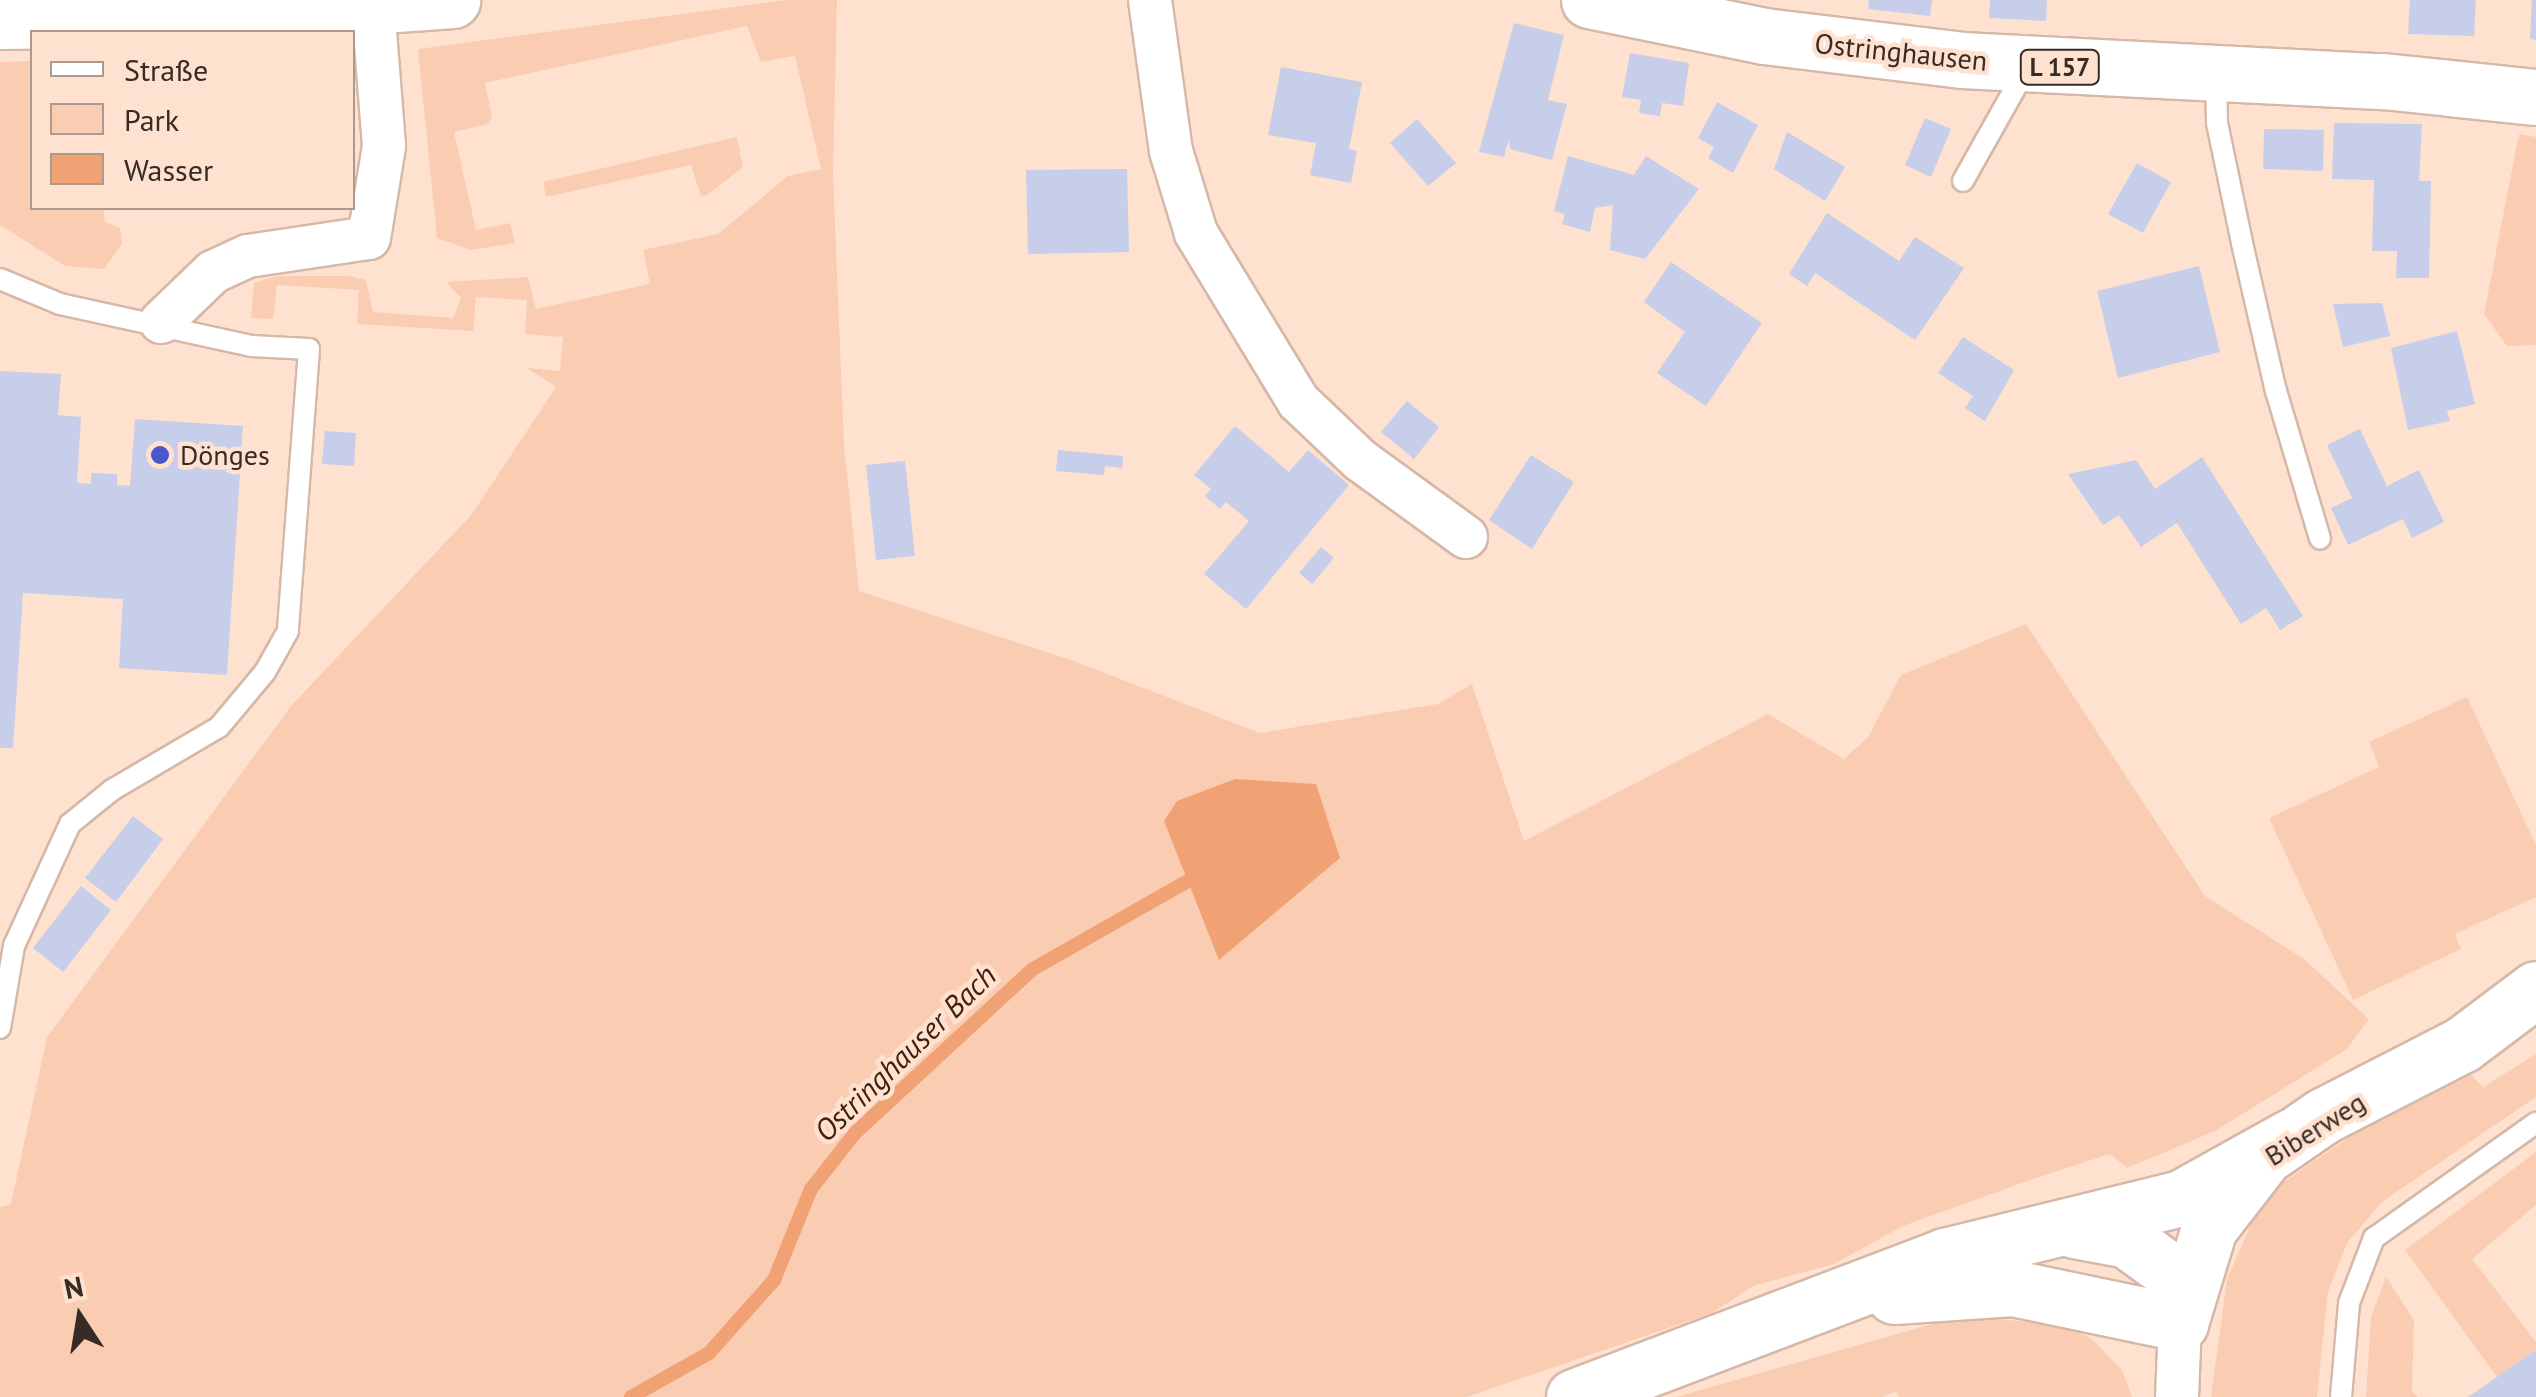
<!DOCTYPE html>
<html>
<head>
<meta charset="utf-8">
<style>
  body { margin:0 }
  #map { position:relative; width:2536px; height:1397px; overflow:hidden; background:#ffe1d0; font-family:"PT Sans",sans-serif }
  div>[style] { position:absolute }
  .green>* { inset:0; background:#facdb3 }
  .water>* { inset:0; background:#f0a275 }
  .stream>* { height:14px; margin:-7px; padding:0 7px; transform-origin:7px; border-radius:7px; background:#f0a275 }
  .building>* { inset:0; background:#c7ceea }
  .roads { filter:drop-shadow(2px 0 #d5b8a8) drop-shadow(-2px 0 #d5b8a8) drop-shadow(0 2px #d5b8a8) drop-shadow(0 -2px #d5b8a8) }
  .lane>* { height:20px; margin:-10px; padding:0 10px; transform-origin:10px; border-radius:10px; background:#fff }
  .street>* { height:42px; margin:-21px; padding:0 21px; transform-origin:21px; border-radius:21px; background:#fff }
  .primary>* { height:55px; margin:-27.5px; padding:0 27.5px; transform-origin:27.5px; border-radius:27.5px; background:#fff }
  .highway>* { height:55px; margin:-27.5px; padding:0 27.5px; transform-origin:27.5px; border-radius:27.5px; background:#fff }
  .dots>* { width:28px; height:28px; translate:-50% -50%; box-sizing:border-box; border:5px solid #ffe1d0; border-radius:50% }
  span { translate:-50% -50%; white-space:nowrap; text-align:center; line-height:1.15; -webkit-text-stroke:9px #ffe1d0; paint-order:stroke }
  .shield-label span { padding:2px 8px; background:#ffe1d0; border:2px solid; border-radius:8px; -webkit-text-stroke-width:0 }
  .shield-label { font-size:25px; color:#362b25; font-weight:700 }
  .street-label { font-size:28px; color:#362b25 }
  .poi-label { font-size:28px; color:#362b25 }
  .left { translate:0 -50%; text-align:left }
  .water-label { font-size:30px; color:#40210e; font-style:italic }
  .legend { position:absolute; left:30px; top:30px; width:325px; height:180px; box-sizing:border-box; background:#ffe1d0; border:2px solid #af988c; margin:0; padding:12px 18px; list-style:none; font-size:30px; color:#362b25 }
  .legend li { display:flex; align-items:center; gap:20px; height:50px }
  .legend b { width:50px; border:2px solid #af988c }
  .north { position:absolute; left:30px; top:1267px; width:100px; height:100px; -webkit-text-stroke:8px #ffe1d0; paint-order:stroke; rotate:348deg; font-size:28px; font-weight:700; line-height:40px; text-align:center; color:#362b25 }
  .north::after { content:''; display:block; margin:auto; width:35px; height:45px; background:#362b25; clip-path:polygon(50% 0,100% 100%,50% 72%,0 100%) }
</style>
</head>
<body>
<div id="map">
  <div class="green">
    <i style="clip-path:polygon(786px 0,837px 0,833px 174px,844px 444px,859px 591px,1074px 661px,1260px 733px,1438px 704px,1472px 684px,1524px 841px,1768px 714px,1844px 759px,1868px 737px,1901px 675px,2026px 624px,2205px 896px,2304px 959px,2369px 1019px,2347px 1049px,2215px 1131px,2127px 1168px,2110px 1154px,2033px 1179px,1903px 1226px,1834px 1264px,1753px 1286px,1712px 1313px,1467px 1397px,0 1397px,0 1207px,11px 1204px,47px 1037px,291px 706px,472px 514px,556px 387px,527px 368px,560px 371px,563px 337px,525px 334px,527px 300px,476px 297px,473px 331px,357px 324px,359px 290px,277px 285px,273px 319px,251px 318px,254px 283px,277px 276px,349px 276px,366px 280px,373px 312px,453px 318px,461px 298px,446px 282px,528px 277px,536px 309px,650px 284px,643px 250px,718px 234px,788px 176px,821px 169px,795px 56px,761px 62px,747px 26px,485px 83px,492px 117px,488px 124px,454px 132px,476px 230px,510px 223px,515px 243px,471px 250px,437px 238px,418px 49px)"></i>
    <i style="clip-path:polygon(32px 61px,32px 208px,103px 208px,105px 222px,120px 228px,122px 244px,104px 269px,65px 266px,0 225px,0 62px)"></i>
    <i style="clip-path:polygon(2519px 134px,2536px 137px,2536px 345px,2507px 346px,2484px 314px)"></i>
    <i style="clip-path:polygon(737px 137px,743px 167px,707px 195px,701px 196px,691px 165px,546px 197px,543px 182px)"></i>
    <i style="clip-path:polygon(2467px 697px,2536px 845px,2536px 897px,2455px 934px,2461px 949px,2353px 1000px,2269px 818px,2379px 767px,2369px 742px)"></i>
    <i style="clip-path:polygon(2536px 1054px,2536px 1097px,2382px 1202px,2347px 1243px,2328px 1292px,2317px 1397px,2211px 1397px,2227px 1279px,2258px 1209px,2281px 1184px,2351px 1136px,2471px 1075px,2483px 1087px)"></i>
    <i style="clip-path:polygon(2536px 1152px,2536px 1205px,2472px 1259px,2536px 1342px,2536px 1350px,2497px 1377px,2405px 1250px)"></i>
    <i style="clip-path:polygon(2386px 1277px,2414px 1320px,2412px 1391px,2418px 1397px,2366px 1397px,2371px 1317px)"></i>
    <i style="clip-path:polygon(1993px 1318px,2068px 1327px,2092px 1339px,2122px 1370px,2132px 1397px,1899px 1397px,1896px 1391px,1883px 1397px,1676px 1397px,1939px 1322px)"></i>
  </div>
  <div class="water">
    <i style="clip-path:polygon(1235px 779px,1316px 784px,1340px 858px,1219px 960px,1164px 821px,1177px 801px)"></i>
  </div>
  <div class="stream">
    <i style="left:631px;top:1397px;width:90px;rotate:-29.4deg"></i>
    <i style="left:709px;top:1353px;width:98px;rotate:-48.3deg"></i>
    <i style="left:774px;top:1280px;width:98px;rotate:-67.9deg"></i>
    <i style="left:811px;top:1189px;width:71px;rotate:-51.8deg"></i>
    <i style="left:855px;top:1133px;width:242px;rotate:-42.7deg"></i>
    <i style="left:1033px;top:969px;width:192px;rotate:-29.6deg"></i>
  </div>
  <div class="building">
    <i style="clip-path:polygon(1869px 0,1932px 0,1930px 16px,1868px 9px)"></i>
    <i style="clip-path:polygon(1990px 0,2047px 0,2046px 21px,1989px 18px)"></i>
    <i style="clip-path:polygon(2410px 0,2476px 0,2474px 36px,2408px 34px)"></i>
    <i style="clip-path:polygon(2532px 0,2536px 0,2536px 41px,2530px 38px)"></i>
    <i style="clip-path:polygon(1514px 23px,1564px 35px,1548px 100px,1567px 104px,1552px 160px,1510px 149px,1509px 139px,1504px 157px,1479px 152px)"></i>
    <i style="clip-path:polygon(1630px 53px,1689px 63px,1683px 106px,1662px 103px,1660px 116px,1639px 113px,1641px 100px,1622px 97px)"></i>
    <i style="clip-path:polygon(1281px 67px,1362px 82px,1349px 149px,1357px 151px,1351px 183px,1310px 175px,1316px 143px,1268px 135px)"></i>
    <i style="clip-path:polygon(1717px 102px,1758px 125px,1733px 173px,1708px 158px,1714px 147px,1698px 138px)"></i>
    <i style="clip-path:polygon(1925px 118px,1951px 129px,1931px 177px,1905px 165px)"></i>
    <i style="clip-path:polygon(1417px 119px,1456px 163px,1428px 186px,1390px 143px)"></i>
    <i style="clip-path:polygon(2334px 123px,2422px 124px,2419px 181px,2431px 181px,2429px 278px,2396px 278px,2397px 251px,2372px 251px,2374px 180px,2332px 179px)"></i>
    <i style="clip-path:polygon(2264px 129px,2324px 130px,2323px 171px,2263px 169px)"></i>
    <i style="clip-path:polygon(1787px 132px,1845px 167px,1825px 201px,1774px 169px)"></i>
    <i style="clip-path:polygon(1568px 156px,1634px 175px,1646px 156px,1699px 189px,1645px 259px,1610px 250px,1613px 205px,1595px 208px,1590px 232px,1562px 224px,1565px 214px,1554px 211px)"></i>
    <i style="clip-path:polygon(2137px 163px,2171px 182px,2143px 233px,2108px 214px)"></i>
    <i style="clip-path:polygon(1127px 169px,1129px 252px,1028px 254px,1026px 170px)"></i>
    <i style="clip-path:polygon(1827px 213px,1899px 261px,1915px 237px,1964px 268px,1915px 340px,1815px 273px,1807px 286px,1789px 274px)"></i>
    <i style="clip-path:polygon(1671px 262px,1762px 323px,1706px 406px,1657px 373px,1685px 332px,1644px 302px)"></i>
    <i style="clip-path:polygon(2199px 266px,2220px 352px,2118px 378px,2097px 291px)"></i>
    <i style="clip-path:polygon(2382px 303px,2390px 336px,2343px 347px,2333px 304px)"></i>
    <i style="clip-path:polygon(2457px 331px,2475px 404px,2447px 411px,2450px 421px,2408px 430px,2391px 348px)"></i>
    <i style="clip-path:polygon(1963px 337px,2014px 370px,1985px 421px,1965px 408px,1973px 396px,1938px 373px)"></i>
    <i style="clip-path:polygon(0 371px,61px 374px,58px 415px,81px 417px,77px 483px,91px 484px,91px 473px,117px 474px,117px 485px,130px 486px,135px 419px,243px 426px,227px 675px,119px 668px,123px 599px,23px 593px,13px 748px,0 748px)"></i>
    <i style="clip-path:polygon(1407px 401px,1439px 427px,1414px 459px,1381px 432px)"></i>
    <i style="clip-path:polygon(1235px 426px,1289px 472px,1308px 450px,1349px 485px,1246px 609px,1204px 574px,1249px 521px,1226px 502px,1220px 509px,1205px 496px,1211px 489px,1194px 475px)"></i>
    <i style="clip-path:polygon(2360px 429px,2387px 486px,2419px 470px,2444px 522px,2412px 538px,2403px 519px,2348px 545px,2331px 508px,2352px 498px,2327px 445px)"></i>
    <i style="clip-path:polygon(325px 431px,356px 433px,354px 466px,322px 464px)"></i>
    <i style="clip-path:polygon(1058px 450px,1123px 456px,1122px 468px,1105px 466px,1104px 475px,1056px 471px)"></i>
    <i style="clip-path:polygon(1531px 455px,1574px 482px,1532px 549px,1489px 520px)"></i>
    <i style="clip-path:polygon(2202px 457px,2303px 616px,2280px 630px,2266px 608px,2241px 624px,2177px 523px,2141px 547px,2119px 515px,2103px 525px,2068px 474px,2136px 460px,2155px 489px)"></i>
    <i style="clip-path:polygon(905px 461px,915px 556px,876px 560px,866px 465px)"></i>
    <i style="clip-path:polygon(1321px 547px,1334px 558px,1312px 584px,1299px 573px)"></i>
    <i style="clip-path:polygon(133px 816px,163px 839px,116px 902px,85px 878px)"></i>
    <i style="clip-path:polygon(81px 886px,111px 910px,63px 972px,33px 948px)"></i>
    <i style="clip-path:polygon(2536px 1350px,2536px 1397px,2468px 1397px,2497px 1377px)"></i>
  </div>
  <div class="roads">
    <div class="lane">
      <i style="left:2216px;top:74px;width:49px;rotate:88.8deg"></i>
      <i style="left:2217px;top:123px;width:123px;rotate:78.2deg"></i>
      <i style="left:2242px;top:243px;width:152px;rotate:77.1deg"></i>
      <i style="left:2276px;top:391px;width:154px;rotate:73.4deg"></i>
      <i style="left:1963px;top:181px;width:133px;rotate:-60.7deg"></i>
      <i style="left:0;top:279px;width:65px;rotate:22.6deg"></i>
      <i style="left:60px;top:304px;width:196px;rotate:12.4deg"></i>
      <i style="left:251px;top:346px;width:58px;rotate:3deg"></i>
      <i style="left:309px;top:349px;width:283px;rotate:94.3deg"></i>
      <i style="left:288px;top:631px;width:47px;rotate:119.3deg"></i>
      <i style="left:265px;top:672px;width:72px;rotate:129.9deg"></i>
      <i style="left:219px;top:727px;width:124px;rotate:149.5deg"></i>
      <i style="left:112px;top:790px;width:54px;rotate:141deg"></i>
      <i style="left:70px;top:824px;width:134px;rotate:114.7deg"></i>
      <i style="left:14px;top:946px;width:83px;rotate:99.7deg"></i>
      <i style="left:2341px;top:1397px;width:94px;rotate:-85.1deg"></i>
      <i style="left:2349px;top:1303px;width:70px;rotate:-69deg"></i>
      <i style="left:2374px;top:1238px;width:199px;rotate:-35.4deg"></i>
    </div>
    <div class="street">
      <i style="left:1150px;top:0;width:152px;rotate:82.1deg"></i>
      <i style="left:1171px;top:151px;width:86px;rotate:73deg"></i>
      <i style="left:1196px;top:233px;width:197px;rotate:58.7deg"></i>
      <i style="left:1298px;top:401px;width:86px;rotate:43.6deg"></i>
      <i style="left:1360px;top:460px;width:131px;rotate:36deg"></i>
      <i style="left:161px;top:322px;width:72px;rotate:-43.9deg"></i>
      <i style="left:213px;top:272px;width:38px;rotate:-25deg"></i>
      <i style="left:248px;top:256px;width:122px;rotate:-8.5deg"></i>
      <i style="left:369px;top:238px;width:93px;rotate:-80.7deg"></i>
      <i style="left:384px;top:146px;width:139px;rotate:-94.5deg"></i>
      <i style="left:2177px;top:1397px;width:74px;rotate:-87.7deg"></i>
    </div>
    <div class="primary">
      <i style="left:1589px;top:0;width:179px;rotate:11.6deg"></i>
      <i style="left:1764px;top:36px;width:199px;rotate:6.9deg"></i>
      <i style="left:1962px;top:60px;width:422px;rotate:2.9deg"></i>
      <i style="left:2383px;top:81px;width:154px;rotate:6deg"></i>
      <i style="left:0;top:21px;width:188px;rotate:-0.6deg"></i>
      <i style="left:188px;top:19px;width:265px;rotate:-4.1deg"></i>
      <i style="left:2180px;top:1323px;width:99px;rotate:-73deg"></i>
      <i style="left:2209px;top:1228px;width:91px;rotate:-52.1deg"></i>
      <i style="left:2265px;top:1156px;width:70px;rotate:-34.6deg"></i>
      <i style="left:2323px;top:1116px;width:157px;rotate:-27.2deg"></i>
      <i style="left:2463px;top:1044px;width:91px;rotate:-37deg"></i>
    </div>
    <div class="highway">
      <i style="left:2074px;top:1230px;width:54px;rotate:10.7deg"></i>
      <i style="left:2127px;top:1240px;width:77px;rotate:36deg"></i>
      <i style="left:1894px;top:1296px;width:119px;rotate:-3.8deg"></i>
      <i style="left:2013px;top:1288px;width:171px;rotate:11.8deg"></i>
      <i style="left:1574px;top:1397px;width:397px;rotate:-20.8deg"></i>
      <i style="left:1945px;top:1256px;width:243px;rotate:-13.8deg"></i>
      <i style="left:2181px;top:1198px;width:124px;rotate:-29.1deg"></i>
    </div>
  </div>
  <div class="dots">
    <i style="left:160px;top:455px;background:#4a56cb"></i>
  </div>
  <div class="shield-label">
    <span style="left:2060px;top:67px">L 157</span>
  </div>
  <div class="street-label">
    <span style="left:1901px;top:52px;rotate:6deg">Ostringhausen</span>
    <span style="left:2315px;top:1129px;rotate:-32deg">Biberweg</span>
  </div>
  <div class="poi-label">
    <span class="left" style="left:180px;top:455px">Dönges</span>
  </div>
  <div class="water-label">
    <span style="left:905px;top:1053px;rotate:-44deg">Ostringhauser Bach</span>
  </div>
  <ul class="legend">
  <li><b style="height:12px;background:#fff"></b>Straße</li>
  <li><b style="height:28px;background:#facdb3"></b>Park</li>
  <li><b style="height:28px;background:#f0a275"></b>Wasser</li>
  </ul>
  <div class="north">N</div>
</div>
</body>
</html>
